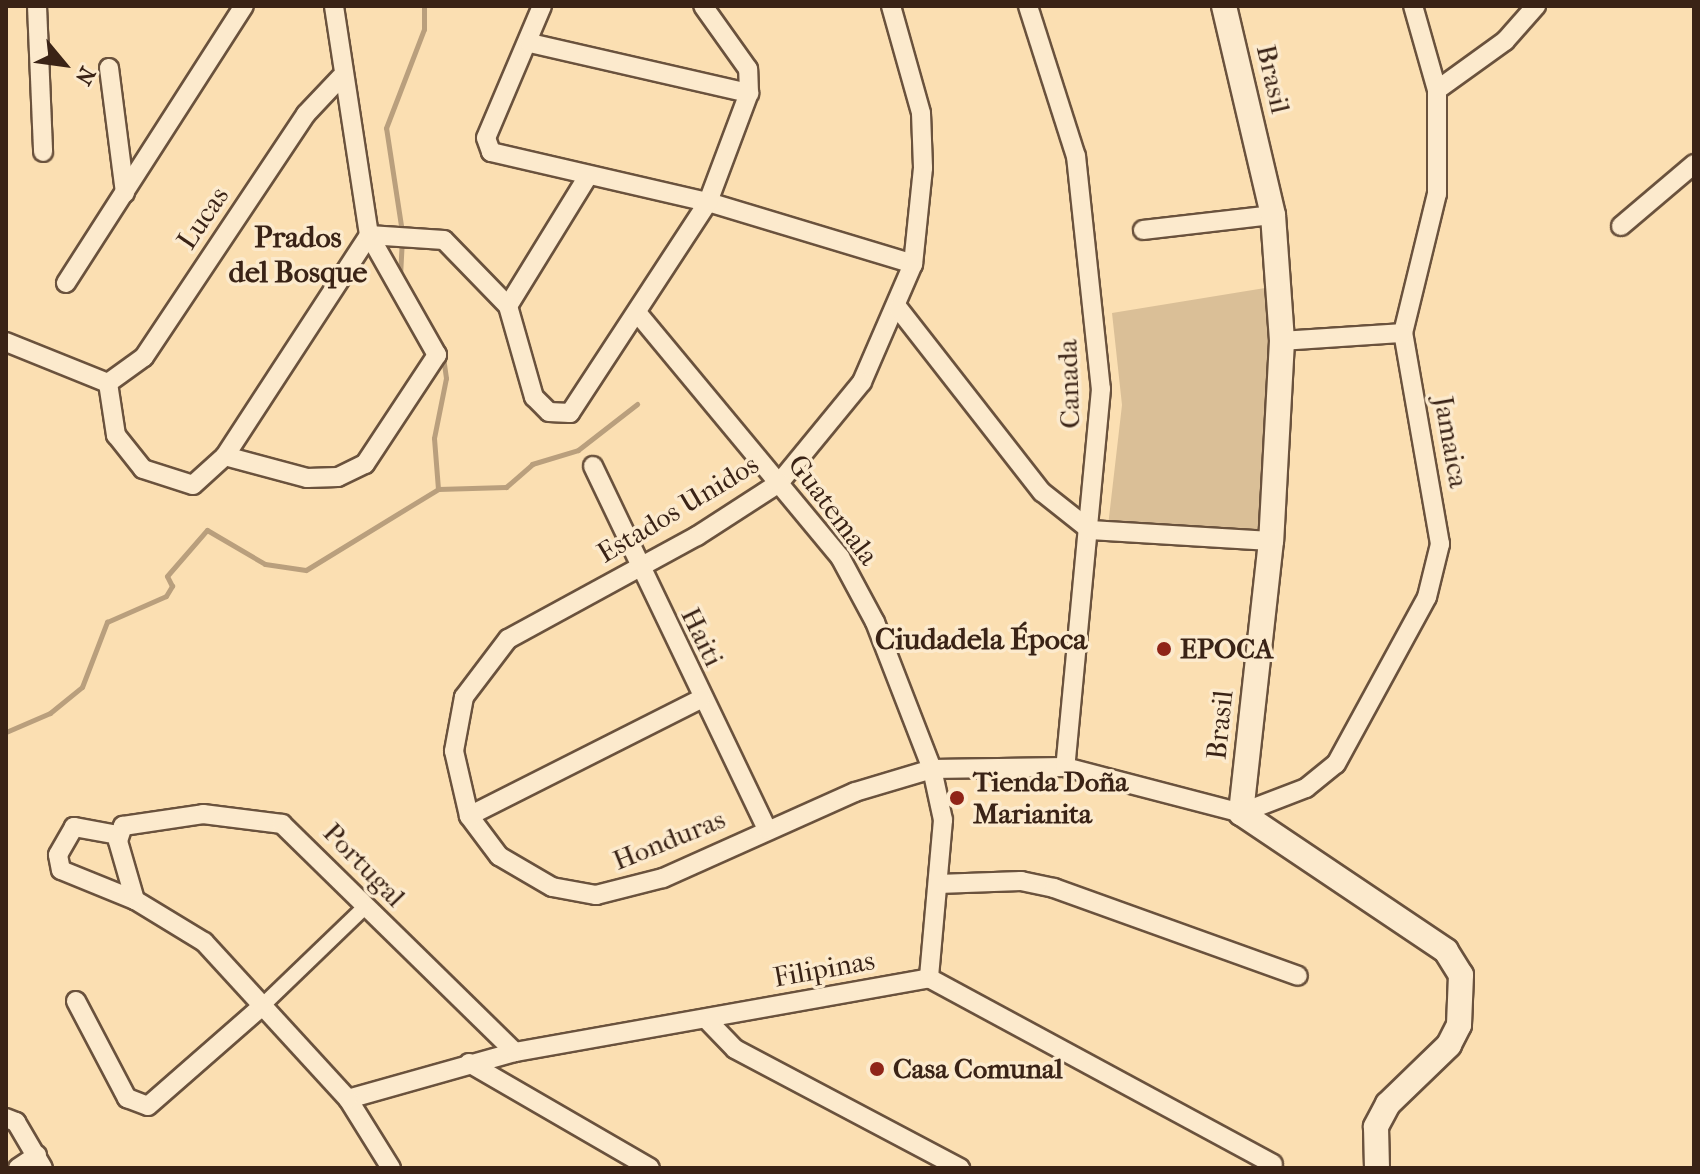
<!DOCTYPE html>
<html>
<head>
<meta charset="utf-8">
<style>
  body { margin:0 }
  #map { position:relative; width:1700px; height:1174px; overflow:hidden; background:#fbdfb2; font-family:"IM FELL French Canon",serif }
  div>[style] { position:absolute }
  .green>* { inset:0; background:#dabf97 }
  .stream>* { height:5px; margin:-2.5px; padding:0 2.5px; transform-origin:2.5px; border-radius:2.5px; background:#b99f7d }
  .roads { filter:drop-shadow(2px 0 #6a523d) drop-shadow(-2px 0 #6a523d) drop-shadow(0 2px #6a523d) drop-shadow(0 -2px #6a523d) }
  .pedestrian>* { height:14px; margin:-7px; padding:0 7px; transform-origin:7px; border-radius:7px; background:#fceacd }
  .minor>* { height:18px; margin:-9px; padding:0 9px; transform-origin:9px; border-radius:9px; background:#fceacd }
  .tertiary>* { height:24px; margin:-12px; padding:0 12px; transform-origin:12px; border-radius:12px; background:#fceacd }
  .dots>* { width:22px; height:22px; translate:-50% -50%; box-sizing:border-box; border:4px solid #fceacd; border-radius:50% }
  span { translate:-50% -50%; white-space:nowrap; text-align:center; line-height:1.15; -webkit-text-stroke:7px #fceacd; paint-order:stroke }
  .street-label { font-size:28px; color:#3a2316 }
  .poi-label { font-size:28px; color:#3a2316; font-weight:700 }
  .left { translate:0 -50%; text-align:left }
  .neighbourhood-label { font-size:30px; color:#3a2316; font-weight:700 }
  .frame { position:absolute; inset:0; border:8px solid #3a2316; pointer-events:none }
  .north { position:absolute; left:24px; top:24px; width:80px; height:80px; -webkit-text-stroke:6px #fceacd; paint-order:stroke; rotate:119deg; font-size:22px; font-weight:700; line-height:32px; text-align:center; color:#3a2316 }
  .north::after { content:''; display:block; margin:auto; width:28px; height:36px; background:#3a2316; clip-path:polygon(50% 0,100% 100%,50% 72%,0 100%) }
</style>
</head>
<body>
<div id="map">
  <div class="green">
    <i style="clip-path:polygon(1265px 288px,1273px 344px,1258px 535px,1108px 526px,1122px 405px,1112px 313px)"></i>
  </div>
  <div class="stream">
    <i style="left:402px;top:232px;width:105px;rotate:-98.7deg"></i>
    <i style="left:386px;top:128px;width:106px;rotate:-69deg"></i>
    <i style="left:424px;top:29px;width:23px;rotate:-90deg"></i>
    <i style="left:400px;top:276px;width:34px;rotate:-87deg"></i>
    <i style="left:438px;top:489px;width:68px;rotate:-1.7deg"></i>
    <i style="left:506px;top:487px;width:35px;rotate:-41deg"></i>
    <i style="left:532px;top:464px;width:48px;rotate:-16.9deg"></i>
    <i style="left:578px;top:450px;width:75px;rotate:-37.9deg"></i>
    <i style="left:6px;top:732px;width:48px;rotate:-23.4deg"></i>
    <i style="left:50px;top:713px;width:41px;rotate:-39.1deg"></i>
    <i style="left:82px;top:687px;width:70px;rotate:-69deg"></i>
    <i style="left:107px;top:622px;width:64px;rotate:-23.8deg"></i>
    <i style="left:166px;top:596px;width:12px;rotate:-59deg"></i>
    <i style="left:172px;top:586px;width:11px;rotate:-117deg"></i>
    <i style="left:167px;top:576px;width:61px;rotate:-49deg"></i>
    <i style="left:207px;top:530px;width:67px;rotate:30.4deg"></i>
    <i style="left:265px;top:564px;width:41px;rotate:8.3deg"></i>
    <i style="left:306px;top:570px;width:155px;rotate:-31.5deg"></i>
    <i style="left:438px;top:489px;width:51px;rotate:-94.5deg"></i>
    <i style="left:434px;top:438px;width:61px;rotate:-78.7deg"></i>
    <i style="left:446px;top:378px;width:34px;rotate:-98deg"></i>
  </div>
  <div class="roads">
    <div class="pedestrian">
      <i style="left:261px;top:1007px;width:144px;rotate:-43.9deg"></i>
    </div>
    <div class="minor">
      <i style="left:37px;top:6px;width:146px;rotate:87.6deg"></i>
      <i style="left:542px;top:6px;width:143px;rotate:113deg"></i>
      <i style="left:486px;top:138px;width:15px;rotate:70deg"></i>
      <i style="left:491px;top:152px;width:223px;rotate:13deg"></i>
      <i style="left:708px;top:202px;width:214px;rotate:16.8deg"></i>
      <i style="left:891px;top:6px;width:111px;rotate:74.3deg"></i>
      <i style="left:921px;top:113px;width:55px;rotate:87.9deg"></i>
      <i style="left:923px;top:168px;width:97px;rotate:95.9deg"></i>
      <i style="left:913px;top:264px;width:129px;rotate:113.4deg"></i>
      <i style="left:862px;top:382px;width:131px;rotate:129.4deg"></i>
      <i style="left:779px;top:483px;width:98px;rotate:147.1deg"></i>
      <i style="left:697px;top:536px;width:215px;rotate:151.4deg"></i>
      <i style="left:508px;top:639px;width:73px;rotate:127.2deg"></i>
      <i style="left:464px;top:697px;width:55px;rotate:100.5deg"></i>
      <i style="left:454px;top:751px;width:67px;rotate:77deg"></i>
      <i style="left:469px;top:816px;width:50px;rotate:53.1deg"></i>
      <i style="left:499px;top:856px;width:61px;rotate:30.3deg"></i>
      <i style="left:552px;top:887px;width:45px;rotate:10.3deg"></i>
      <i style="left:596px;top:895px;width:69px;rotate:-14.2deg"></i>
      <i style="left:663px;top:878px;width:210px;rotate:-24.1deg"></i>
      <i style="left:855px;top:792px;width:80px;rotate:-16.6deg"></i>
      <i style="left:932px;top:769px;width:133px;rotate:-0.9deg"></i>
      <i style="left:1065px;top:767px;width:182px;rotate:14.6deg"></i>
      <i style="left:1241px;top:813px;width:70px;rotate:-21deg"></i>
      <i style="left:1306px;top:788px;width:38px;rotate:-39deg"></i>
      <i style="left:1336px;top:764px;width:190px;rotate:-61.4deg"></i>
      <i style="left:1427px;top:597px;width:55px;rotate:-76.2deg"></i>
      <i style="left:1440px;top:544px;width:214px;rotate:-99.9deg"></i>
      <i style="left:1403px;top:333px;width:143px;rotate:-76.3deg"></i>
      <i style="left:1437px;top:194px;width:104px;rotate:-90deg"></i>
      <i style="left:1437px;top:90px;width:87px;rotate:-105.9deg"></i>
      <i style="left:1028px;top:6px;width:157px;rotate:72.3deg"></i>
      <i style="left:1076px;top:156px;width:234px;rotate:83.9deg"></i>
      <i style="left:1101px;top:389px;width:380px;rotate:95.4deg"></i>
      <i style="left:530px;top:43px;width:225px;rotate:12.9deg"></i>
      <i style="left:109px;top:68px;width:126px;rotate:82.7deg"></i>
      <i style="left:1437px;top:90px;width:84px;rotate:-35.8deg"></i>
      <i style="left:1505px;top:41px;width:47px;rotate:-48.5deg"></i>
      <i style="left:1621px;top:226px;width:96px;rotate:-40.3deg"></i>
      <i style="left:1143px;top:230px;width:131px;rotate:-6.6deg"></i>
      <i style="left:66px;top:283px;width:329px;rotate:-57.3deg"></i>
      <i style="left:508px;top:306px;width:153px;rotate:-58.4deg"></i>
      <i style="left:898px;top:308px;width:234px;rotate:52deg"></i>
      <i style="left:1042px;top:492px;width:61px;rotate:38.4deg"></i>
      <i style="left:1090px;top:530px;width:181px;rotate:3.5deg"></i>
      <i style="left:639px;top:315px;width:315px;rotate:50.3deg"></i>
      <i style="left:840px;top:557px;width:74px;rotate:61.7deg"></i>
      <i style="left:875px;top:622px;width:158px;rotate:68.8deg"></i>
      <i style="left:932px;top:769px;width:52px;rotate:77.8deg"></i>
      <i style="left:943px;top:820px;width:159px;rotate:95.1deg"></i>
      <i style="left:1282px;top:341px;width:121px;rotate:-3.8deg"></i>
      <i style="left:6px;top:342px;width:110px;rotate:21.9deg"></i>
      <i style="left:108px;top:383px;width:53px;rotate:81.3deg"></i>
      <i style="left:116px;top:435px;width:43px;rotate:51.5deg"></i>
      <i style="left:143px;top:469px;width:52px;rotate:17.7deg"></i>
      <i style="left:193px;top:485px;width:43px;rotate:-42.2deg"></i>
      <i style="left:225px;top:456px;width:264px;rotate:-56.9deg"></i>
      <i style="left:369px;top:235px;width:232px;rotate:-98.7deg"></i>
      <i style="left:108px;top:383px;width:44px;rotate:-35.8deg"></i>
      <i style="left:144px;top:357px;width:292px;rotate:-56.3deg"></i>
      <i style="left:306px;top:114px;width:50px;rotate:-46.6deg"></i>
      <i style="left:225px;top:456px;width:85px;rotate:15deg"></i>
      <i style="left:307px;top:478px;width:31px;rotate:-2deg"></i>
      <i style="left:338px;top:477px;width:30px;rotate:-26deg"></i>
      <i style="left:365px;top:464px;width:131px;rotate:-56.6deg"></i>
      <i style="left:437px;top:355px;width:138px;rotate:-119.5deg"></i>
      <i style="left:369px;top:235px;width:75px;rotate:3.8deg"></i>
      <i style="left:444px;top:240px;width:92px;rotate:45.9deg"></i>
      <i style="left:508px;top:306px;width:95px;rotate:74.1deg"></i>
      <i style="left:534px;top:397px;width:21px;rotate:45deg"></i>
      <i style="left:549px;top:412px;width:21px;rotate:3deg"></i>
      <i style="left:570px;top:413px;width:252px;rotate:-56.8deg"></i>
      <i style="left:708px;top:202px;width:116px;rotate:-69.4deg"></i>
      <i style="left:749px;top:93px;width:24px;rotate:-92deg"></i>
      <i style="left:748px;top:69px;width:77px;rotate:-125.5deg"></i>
      <i style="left:593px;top:466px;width:403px;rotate:64.4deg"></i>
      <i style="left:469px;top:816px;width:260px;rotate:-26.8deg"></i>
      <i style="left:118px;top:835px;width:45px;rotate:-169.7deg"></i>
      <i style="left:74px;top:827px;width:32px;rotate:120deg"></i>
      <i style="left:58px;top:855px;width:15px;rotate:79deg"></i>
      <i style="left:61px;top:870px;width:80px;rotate:22.1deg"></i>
      <i style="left:938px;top:884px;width:83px;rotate:-2.1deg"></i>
      <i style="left:1021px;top:881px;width:34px;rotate:12deg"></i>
      <i style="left:1054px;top:888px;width:259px;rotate:19.8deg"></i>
      <i style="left:76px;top:1001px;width:110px;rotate:62.3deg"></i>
      <i style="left:127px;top:1098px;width:22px;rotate:21deg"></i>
      <i style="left:148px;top:1106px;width:150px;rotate:-41.2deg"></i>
      <i style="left:707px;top:1020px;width:40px;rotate:46deg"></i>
      <i style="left:735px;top:1049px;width:255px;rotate:27.9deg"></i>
      <i style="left:469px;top:1063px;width:209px;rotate:30.1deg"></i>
      <i style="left:348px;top:1099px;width:173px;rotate:-15.7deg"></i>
      <i style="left:515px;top:1052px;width:421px;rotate:-10.1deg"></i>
      <i style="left:929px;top:978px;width:391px;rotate:28.4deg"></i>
      <i style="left:6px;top:1118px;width:11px;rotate:22deg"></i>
      <i style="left:16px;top:1122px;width:53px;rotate:59.6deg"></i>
      <i style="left:18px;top:1168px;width:23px;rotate:-34deg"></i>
      <i style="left:391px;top:1168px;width:81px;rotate:-121.9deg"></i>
      <i style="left:348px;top:1099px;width:213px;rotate:-132.5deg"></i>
      <i style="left:204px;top:942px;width:81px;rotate:-148.7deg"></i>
      <i style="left:135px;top:900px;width:61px;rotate:-106.1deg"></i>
      <i style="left:118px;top:841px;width:16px;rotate:-72deg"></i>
      <i style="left:123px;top:826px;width:81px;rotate:-8.5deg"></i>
      <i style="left:203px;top:814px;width:80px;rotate:7.2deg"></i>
      <i style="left:282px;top:824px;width:326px;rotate:44.4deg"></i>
    </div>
    <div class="tertiary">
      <i style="left:1224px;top:6px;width:215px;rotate:76.8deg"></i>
      <i style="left:1273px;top:215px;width:126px;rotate:85.9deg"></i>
      <i style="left:1282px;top:341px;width:200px;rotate:93.1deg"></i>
      <i style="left:1271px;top:541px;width:274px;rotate:96.3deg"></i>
      <i style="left:1241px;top:813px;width:247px;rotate:33.9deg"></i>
      <i style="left:1446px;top:951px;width:28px;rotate:58deg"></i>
      <i style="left:1461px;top:975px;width:50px;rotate:92.3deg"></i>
      <i style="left:1459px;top:1025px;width:22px;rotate:117deg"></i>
      <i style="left:1449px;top:1045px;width:85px;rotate:136deg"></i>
      <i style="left:1388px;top:1104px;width:26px;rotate:118deg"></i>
      <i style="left:1376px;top:1127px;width:41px;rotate:88.6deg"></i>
    </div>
  </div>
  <div class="dots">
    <i style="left:1164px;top:649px;background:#8f2418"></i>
    <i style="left:957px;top:798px;background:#8f2418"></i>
    <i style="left:877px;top:1069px;background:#8f2418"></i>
  </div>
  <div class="street-label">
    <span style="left:1273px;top:79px;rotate:77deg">Brasil</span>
    <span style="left:203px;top:218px;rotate:-56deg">Lucas</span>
    <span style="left:1069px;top:384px;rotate:-92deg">Canada</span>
    <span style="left:1451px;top:442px;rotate:80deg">Jamaica</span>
    <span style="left:678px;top:509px;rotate:-31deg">Estados Unidos</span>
    <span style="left:833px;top:510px;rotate:53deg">Guatemala</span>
    <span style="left:702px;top:637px;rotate:64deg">Haiti</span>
    <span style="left:1220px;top:725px;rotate:-84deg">Brasil</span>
    <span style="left:669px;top:840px;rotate:-22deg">Honduras</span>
    <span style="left:364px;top:865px;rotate:46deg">Portugal</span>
    <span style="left:824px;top:969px;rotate:-10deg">Filipinas</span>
  </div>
  <div class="poi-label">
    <span class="left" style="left:1180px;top:649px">EPOCA</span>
    <span class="left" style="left:973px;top:798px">Tienda Doña<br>Marianita</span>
    <span class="left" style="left:893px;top:1069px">Casa Comunal</span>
  </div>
  <div class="neighbourhood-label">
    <span style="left:298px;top:255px">Prados<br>del Bosque</span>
    <span style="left:981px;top:640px">Ciudadela Época</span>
  </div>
  <div class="frame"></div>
  <div class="north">N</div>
</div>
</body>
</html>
